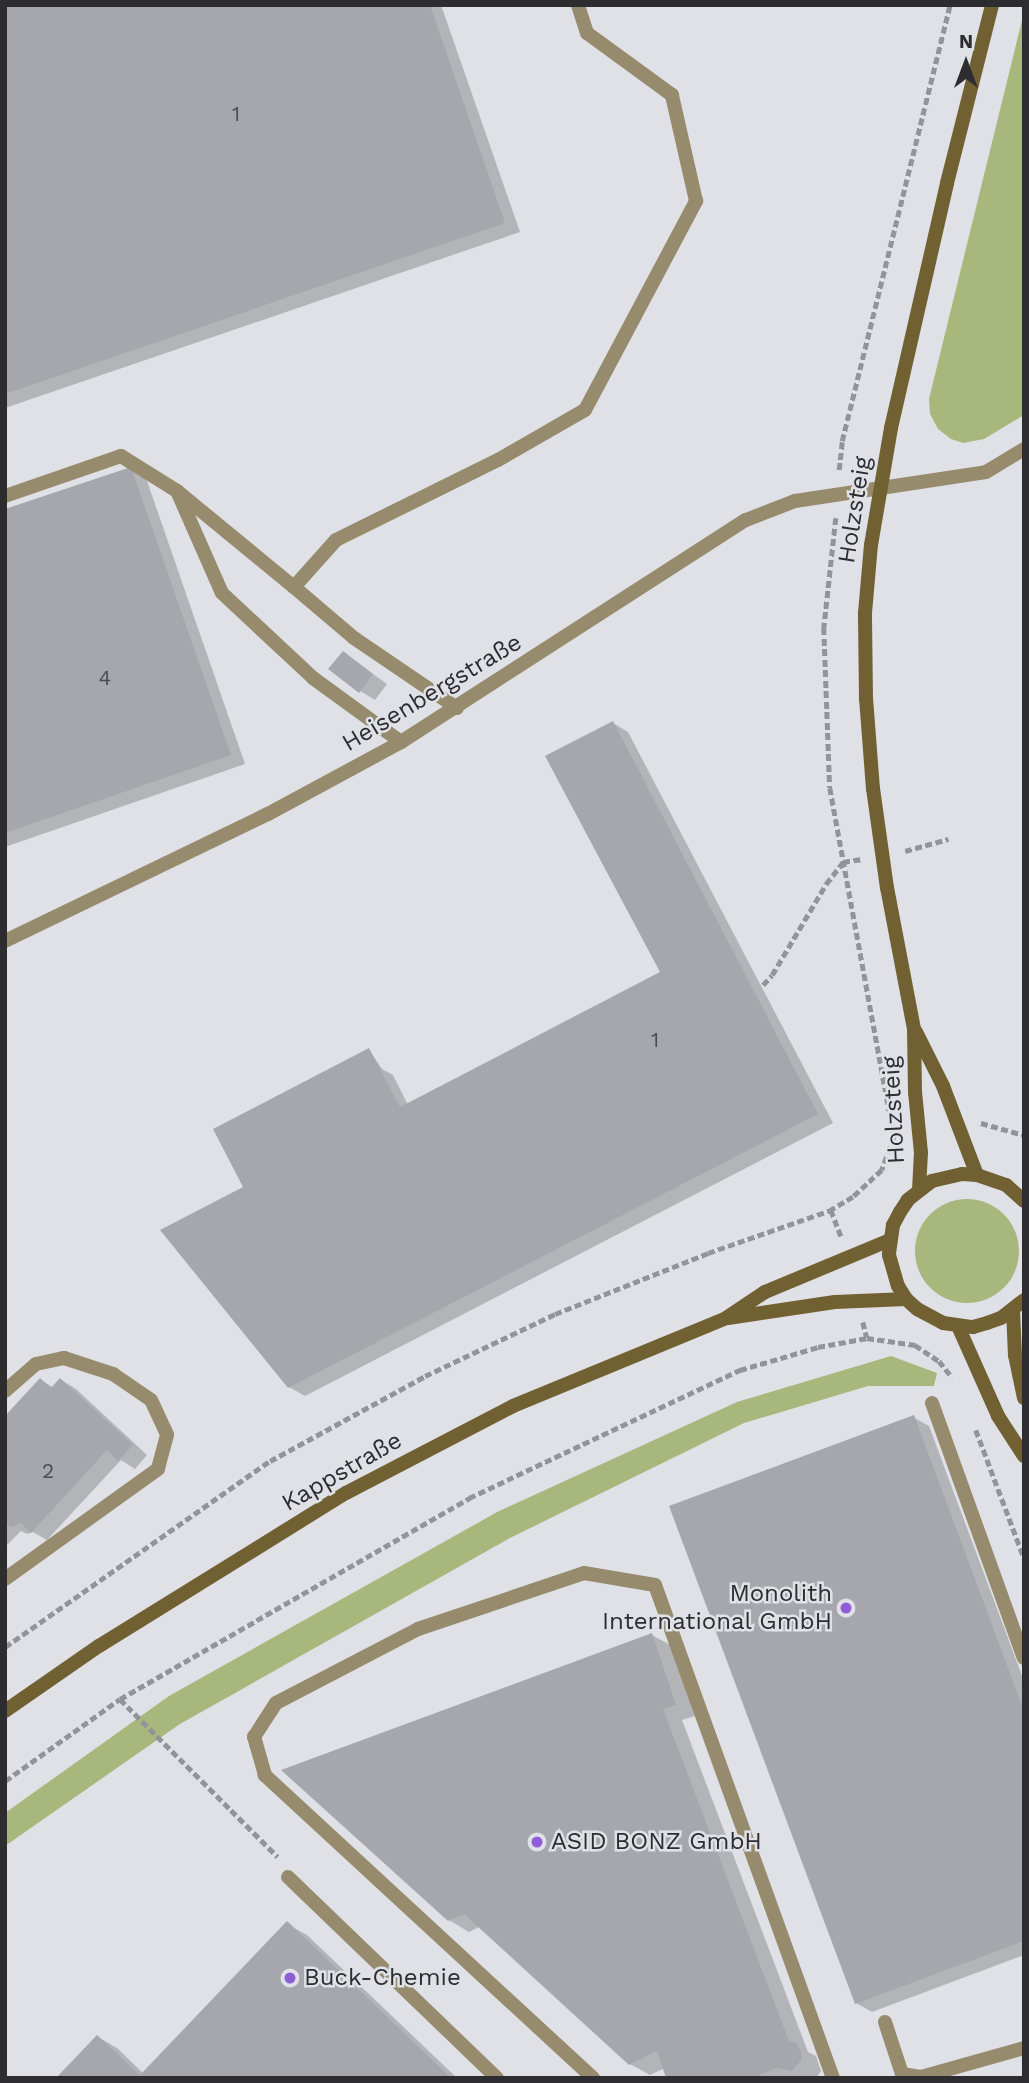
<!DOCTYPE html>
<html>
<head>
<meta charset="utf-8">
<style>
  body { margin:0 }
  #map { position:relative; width:1029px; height:2083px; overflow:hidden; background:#e0e1e7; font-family:"Work Sans",sans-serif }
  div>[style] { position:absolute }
  .green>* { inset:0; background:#a8b77c }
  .round { border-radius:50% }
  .shadow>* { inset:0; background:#0003 }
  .building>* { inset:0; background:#a6a7ad }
  .path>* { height:4.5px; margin-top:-2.25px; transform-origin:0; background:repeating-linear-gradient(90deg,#939499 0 7px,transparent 0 10.5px) }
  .lane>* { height:14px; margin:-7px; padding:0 7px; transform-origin:7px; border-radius:7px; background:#968b6c }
  .street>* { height:14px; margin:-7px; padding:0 7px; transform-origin:7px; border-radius:7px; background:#968b6c }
  .secondary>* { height:14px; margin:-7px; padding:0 7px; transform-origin:7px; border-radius:7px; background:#716132 }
  .dots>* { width:19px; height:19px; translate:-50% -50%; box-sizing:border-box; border:4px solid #e0e1e7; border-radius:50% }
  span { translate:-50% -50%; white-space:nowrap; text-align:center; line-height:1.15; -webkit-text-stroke:5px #e0e1e7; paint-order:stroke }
  .number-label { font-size:21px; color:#4b4c4f }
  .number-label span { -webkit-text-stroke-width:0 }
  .street-label { font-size:24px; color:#2d2d30 }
  .poi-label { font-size:24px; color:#2d2d30 }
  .right { translate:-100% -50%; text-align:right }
  .left { translate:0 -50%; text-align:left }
  .frame { position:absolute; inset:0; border:7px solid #2d2d30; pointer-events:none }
  .north { position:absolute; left:931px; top:28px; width:70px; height:70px; -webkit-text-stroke:5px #e0e1e7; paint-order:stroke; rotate:0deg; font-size:19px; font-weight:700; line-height:28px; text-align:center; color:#2d2d30 }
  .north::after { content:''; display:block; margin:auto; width:24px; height:32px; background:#2d2d30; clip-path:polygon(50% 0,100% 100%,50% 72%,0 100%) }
</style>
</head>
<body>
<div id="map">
  <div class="green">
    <i style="clip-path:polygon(1024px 12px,1024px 415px,984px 439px,963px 443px,951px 439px,938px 429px,930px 414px,929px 399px)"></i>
    <i class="round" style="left:915px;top:1199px;width:104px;height:104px"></i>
    <i style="clip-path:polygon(891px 1356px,937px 1373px,934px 1386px,868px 1386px,744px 1423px,510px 1538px,180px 1724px,5px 1846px,5px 1813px,169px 1696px,499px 1511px,737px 1402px)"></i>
  </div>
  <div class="shadow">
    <i style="clip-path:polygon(5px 5px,441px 5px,520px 232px,5px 408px)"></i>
    <i style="clip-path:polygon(131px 469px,146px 478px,245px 764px,5px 847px,5px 511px)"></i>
    <i style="clip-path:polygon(344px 653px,387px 684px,375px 700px,360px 691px)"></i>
    <i style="clip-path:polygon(613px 723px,628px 732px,833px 1123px,305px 1396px,289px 1387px,245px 1188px,369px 1050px,382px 1069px,393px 1075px,408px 1105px,663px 973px)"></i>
    <i style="clip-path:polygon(41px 1380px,54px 1388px,61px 1380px,76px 1389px,147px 1455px,135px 1469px,121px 1460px,47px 1540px,33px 1532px,27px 1534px,21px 1531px,5px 1547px,5px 1418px)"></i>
    <i style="clip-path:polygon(913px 1417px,929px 1426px,1024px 1681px,1024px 1955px,872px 2012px,856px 2003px)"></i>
    <i style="clip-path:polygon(652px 1635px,672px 1646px,695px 1716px,682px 1720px,808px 2052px,816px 2056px,821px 2071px,816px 2078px,668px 2078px,665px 2068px,650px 2075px,630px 2064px,481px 1926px,469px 1932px,449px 1920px)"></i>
    <i style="clip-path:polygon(287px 1924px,307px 1935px,457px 2078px,58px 2078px,98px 2037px,117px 2048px,144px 2074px)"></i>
  </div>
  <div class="building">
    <i style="clip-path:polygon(5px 5px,430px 5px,505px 223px,5px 394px)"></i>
    <i style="clip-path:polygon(131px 467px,231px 755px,5px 833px,5px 509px)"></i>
    <i style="clip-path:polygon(343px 651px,373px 674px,359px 693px,328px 669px)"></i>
    <i style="clip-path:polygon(613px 721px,818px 1114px,288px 1388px,160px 1230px,243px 1187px,213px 1129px,369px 1048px,400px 1107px,660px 972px,545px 756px)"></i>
    <i style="clip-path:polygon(40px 1378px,51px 1388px,60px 1378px,133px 1445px,118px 1461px,107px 1450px,31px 1533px,21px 1523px,10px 1527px,5px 1522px,5px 1416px)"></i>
    <i style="clip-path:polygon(914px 1415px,1024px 1711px,1024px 1941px,855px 2004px,669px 1506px)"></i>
    <i style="clip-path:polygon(652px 1633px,676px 1705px,663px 1709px,789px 2041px,796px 2043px,800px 2050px,802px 2059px,792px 2071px,777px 2068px,752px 2078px,666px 2078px,657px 2051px,629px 2065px,464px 1914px,448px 1921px,281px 1770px)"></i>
    <i style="clip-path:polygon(287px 1921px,451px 2078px,56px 2078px,97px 2035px,140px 2075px)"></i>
  </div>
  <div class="path">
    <i style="left:839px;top:470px;width:29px;rotate:-84deg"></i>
    <i style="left:842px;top:441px;width:449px;rotate:-76.1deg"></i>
    <i style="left:836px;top:518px;width:111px;rotate:96.2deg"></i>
    <i style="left:824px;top:628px;width:160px;rotate:87.9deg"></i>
    <i style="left:830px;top:788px;width:355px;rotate:79.6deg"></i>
    <i style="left:894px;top:1137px;width:35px;rotate:110deg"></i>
    <i style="left:882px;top:1170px;width:40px;rotate:137deg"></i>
    <i style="left:853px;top:1197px;width:26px;rotate:149deg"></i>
    <i style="left:831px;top:1210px;width:28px;rotate:69deg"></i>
    <i style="left:905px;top:851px;width:45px;rotate:-15.6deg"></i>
    <i style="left:763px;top:985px;width:13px;rotate:-48deg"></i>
    <i style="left:772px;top:975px;width:106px;rotate:-59.3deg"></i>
    <i style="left:826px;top:884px;width:28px;rotate:-52deg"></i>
    <i style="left:843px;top:862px;width:19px;rotate:-9deg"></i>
    <i style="left:981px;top:1123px;width:45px;rotate:15.6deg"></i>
    <i style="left:863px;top:1322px;width:16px;rotate:76deg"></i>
    <i style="left:976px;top:1430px;width:137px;rotate:69.4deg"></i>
    <i style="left:5px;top:1647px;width:324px;rotate:-35.1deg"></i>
    <i style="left:270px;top:1461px;width:177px;rotate:-28.7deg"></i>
    <i style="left:425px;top:1376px;width:144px;rotate:-25.5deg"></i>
    <i style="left:555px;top:1314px;width:165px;rotate:-21.7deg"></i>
    <i style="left:708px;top:1253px;width:130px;rotate:-19.3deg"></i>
    <i style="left:120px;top:1699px;width:223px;rotate:45deg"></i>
    <i style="left:5px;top:1781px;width:141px;rotate:-35.5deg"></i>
    <i style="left:120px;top:1699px;width:403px;rotate:-29.9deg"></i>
    <i style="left:469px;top:1498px;width:300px;rotate:-25.3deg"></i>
    <i style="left:740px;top:1370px;width:81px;rotate:-16.4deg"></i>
    <i style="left:818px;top:1347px;width:50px;rotate:-10.4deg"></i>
    <i style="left:867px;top:1338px;width:49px;rotate:8.3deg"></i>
    <i style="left:915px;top:1345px;width:29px;rotate:34deg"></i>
    <i style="left:939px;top:1361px;width:21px;rotate:51deg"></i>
  </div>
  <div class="lane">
    <i style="left:177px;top:491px;width:151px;rotate:39.4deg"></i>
    <i style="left:457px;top:708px;width:125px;rotate:-145.8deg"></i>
    <i style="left:354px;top:638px;width:79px;rotate:-139.6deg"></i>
    <i style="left:294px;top:587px;width:63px;rotate:-48.2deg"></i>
    <i style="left:336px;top:540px;width:181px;rotate:-26.3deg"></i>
    <i style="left:498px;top:460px;width:100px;rotate:-29.9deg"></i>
    <i style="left:585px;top:410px;width:237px;rotate:-62deg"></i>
    <i style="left:696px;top:201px;width:109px;rotate:-102.8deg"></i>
    <i style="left:672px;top:95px;width:105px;rotate:-143.9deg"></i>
    <i style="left:587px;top:33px;width:29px;rotate:-108deg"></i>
    <i style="left:5px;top:1391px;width:41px;rotate:-41.1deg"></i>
    <i style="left:36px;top:1364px;width:29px;rotate:-12deg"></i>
    <i style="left:64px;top:1358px;width:52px;rotate:18.1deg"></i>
    <i style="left:113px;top:1374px;width:46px;rotate:34.4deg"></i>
    <i style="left:151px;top:1400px;width:38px;rotate:65deg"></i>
    <i style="left:167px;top:1435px;width:35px;rotate:105deg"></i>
    <i style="left:158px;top:1469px;width:188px;rotate:144.3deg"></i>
    <i style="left:932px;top:1403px;width:271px;rotate:70.2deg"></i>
    <i style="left:288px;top:1877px;width:290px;rotate:43.9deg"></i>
    <i style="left:885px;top:2022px;width:55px;rotate:71.9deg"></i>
    <i style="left:902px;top:2074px;width:19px;rotate:9deg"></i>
    <i style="left:921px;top:2077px;width:107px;rotate:-15.7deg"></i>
    <i style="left:593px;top:2078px;width:447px;rotate:-137.3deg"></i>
    <i style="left:265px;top:1775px;width:40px;rotate:-106deg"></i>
    <i style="left:254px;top:1737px;width:40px;rotate:-57.1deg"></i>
    <i style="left:276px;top:1703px;width:160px;rotate:-27.5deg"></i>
    <i style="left:418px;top:1629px;width:175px;rotate:-18.6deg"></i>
    <i style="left:584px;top:1573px;width:72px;rotate:9.6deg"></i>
    <i style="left:655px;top:1585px;width:524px;rotate:70.15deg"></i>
  </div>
  <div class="street">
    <i style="left:5px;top:496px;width:123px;rotate:-19deg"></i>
    <i style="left:121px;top:456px;width:66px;rotate:32deg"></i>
    <i style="left:177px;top:491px;width:111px;rotate:66.2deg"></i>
    <i style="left:222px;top:593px;width:125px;rotate:43deg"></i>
    <i style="left:313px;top:678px;width:109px;rotate:36deg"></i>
    <i style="left:5px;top:941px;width:292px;rotate:-25.8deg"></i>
    <i style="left:268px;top:814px;width:151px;rotate:-28.4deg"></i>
    <i style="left:401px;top:742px;width:410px;rotate:-32.8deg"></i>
    <i style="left:746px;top:520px;width:53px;rotate:-21.2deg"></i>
    <i style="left:795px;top:501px;width:193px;rotate:-8.6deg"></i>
    <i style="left:986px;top:472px;width:44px;rotate:-31.2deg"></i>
  </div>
  <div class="secondary">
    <i style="left:916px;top:1032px;width:60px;rotate:63.4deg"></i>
    <i style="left:943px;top:1086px;width:95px;rotate:69.1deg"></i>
    <i style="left:919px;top:1190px;width:37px;rotate:-87deg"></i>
    <i style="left:921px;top:1153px;width:61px;rotate:-95.6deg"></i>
    <i style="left:915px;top:1092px;width:63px;rotate:-90.9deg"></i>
    <i style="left:914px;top:1029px;width:144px;rotate:-100.8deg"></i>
    <i style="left:887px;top:888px;width:100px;rotate:-98deg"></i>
    <i style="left:873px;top:789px;width:90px;rotate:-94.4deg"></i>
    <i style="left:866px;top:699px;width:86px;rotate:-90.7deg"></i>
    <i style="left:865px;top:613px;width:68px;rotate:-85deg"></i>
    <i style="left:871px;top:545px;width:119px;rotate:-80.3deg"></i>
    <i style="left:891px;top:428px;width:251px;rotate:-77.1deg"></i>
    <i style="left:947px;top:183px;width:184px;rotate:-75.8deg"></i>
    <i style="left:1024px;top:1201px;width:24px;rotate:-138deg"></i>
    <i style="left:1006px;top:1185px;width:31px;rotate:-161deg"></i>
    <i style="left:977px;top:1175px;width:15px;rotate:-176deg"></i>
    <i style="left:962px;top:1174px;width:31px;rotate:167deg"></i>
    <i style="left:932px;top:1181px;width:31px;rotate:142deg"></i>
    <i style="left:908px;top:1200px;width:14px;rotate:124deg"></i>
    <i style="left:900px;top:1212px;width:15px;rotate:118deg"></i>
    <i style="left:893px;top:1225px;width:30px;rotate:98deg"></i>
    <i style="left:889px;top:1255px;width:32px;rotate:74deg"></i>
    <i style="left:898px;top:1286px;width:15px;rotate:58deg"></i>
    <i style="left:906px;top:1299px;width:15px;rotate:42deg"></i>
    <i style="left:917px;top:1309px;width:30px;rotate:28deg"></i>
    <i style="left:943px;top:1323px;width:30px;rotate:8deg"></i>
    <i style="left:973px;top:1327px;width:15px;rotate:-16deg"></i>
    <i style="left:987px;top:1323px;width:15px;rotate:-20deg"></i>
    <i style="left:1001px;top:1318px;width:29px;rotate:-38deg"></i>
    <i style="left:1013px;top:1310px;width:45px;rotate:87.5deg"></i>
    <i style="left:1015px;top:1355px;width:44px;rotate:78.2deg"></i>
    <i style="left:728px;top:1318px;width:108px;rotate:-8.5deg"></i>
    <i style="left:835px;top:1302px;width:71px;rotate:-2.4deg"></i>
    <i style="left:958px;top:1326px;width:98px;rotate:66deg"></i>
    <i style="left:998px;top:1416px;width:48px;rotate:57deg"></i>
    <i style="left:5px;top:1711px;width:114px;rotate:-34.7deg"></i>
    <i style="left:99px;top:1646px;width:291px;rotate:-31.8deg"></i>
    <i style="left:346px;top:1493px;width:188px;rotate:-27.5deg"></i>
    <i style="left:513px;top:1406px;width:230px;rotate:-22.4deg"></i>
    <i style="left:726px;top:1318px;width:47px;rotate:-33.7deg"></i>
    <i style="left:765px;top:1292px;width:135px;rotate:-22.6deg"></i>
  </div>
  <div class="dots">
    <i style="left:846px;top:1608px;background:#8f5dd6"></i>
    <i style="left:537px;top:1842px;background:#8f5dd6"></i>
    <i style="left:290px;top:1978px;background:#8f5dd6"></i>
  </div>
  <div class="number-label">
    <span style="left:236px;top:114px">1</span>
    <span style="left:105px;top:678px">4</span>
    <span style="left:655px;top:1040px">1</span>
    <span style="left:48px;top:1471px">2</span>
  </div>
  <div class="street-label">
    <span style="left:855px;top:510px;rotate:-81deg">Holzsteig</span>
    <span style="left:432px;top:693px;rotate:-31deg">Heisenbergstraße</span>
    <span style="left:894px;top:1110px;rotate:-93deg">Holzsteig</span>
    <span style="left:342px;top:1472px;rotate:-30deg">Kappstraße</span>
  </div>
  <div class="poi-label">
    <span class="right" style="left:832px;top:1608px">Monolith<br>International GmbH</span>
    <span class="left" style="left:551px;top:1842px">ASID BONZ GmbH</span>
    <span class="left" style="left:304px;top:1978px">Buck-Chemie</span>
  </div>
  <div class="frame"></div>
  <div class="north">N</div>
</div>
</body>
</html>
